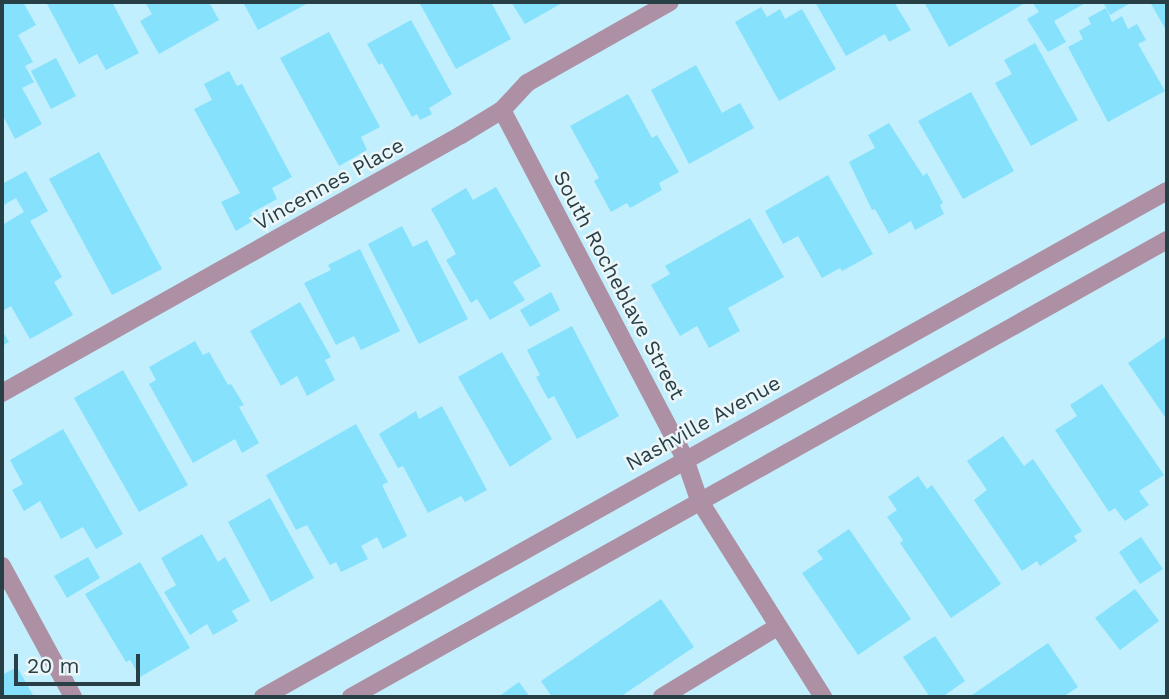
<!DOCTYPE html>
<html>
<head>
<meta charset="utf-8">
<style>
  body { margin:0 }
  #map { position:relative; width:1169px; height:699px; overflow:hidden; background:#c2effd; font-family:"Work Sans",sans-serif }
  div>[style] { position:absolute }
  .building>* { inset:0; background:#85e1fc }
  .minor>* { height:18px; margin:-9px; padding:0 9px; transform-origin:9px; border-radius:9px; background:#ad90a3 }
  span { translate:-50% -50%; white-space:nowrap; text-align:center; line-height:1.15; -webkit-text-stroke:5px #ebf6f9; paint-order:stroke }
  .street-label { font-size:21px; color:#283f46 }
  .frame { position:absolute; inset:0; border:4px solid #283f46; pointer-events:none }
  .scale { position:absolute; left:14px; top:654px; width:126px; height:32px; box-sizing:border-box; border:4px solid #283f46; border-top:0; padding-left:9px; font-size:21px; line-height:24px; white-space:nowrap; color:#283f46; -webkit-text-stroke:5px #ebf6f9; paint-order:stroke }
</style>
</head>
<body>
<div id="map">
  <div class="building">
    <i style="clip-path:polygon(2px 2px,23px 2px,36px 25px,18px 35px,33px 62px,25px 66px,34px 82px,22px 88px,42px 124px,15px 139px,2px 114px)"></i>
    <i style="clip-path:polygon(46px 2px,112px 2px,139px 53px,106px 70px,97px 54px,79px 64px)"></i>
    <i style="clip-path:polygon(145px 2px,209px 2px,219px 20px,159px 54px,140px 21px,152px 14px)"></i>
    <i style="clip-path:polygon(243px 2px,310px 2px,258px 30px)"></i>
    <i style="clip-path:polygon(419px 2px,491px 2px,511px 39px,456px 69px)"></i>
    <i style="clip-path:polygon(511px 2px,564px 2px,525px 24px)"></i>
    <i style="clip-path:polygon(815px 2px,894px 2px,911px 30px,889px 42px,885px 34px,846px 56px)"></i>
    <i style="clip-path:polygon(924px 2px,1027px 2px,949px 47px)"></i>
    <i style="clip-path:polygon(1032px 2px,1087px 2px,1054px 21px,1066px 42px,1048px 52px,1027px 19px,1039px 12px)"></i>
    <i style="clip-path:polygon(1103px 2px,1132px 2px,1110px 15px)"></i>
    <i style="clip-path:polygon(1150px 2px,1167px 2px,1167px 32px)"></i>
    <i style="clip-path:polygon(761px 7px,767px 17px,780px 9px,785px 19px,802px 9px,836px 69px,779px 101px,735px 22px)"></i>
    <i style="clip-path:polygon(1106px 8px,1112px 22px,1122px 16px,1128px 29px,1137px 24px,1146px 40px,1138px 44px,1165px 91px,1108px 122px,1068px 47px,1083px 39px,1079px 31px,1091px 24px,1088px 18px)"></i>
    <i style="clip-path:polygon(411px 20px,452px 94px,429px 108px,432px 114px,420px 120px,417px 114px,412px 117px,382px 63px,379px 65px,367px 44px)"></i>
    <i style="clip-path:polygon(329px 32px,380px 127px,361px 137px,367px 150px,339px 166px,280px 58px)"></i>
    <i style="clip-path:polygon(1035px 43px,1078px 120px,1031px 146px,995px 83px,1012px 74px,1004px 60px)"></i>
    <i style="clip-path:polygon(56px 58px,76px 96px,51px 109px,31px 71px)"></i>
    <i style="clip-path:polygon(696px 65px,722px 113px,740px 103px,754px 128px,689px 164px,651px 90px)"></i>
    <i style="clip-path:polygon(229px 71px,237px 86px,242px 84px,292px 177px,272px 188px,277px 199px,251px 213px,254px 220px,236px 231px,221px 202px,240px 193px,194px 109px,212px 100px,204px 84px)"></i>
    <i style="clip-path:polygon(971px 92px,1014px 171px,963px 199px,918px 121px)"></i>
    <i style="clip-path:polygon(628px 94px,652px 138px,657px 135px,679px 172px,659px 183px,662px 190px,630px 208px,627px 203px,611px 212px,594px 181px,599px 178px,570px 126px)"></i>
    <i style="clip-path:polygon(889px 123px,923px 176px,927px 173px,943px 203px,940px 205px,944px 214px,915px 230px,911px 221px,889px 234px,875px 209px,872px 210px,849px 162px,875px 148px,868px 135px)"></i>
    <i style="clip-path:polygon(99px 152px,162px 269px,112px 295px,49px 179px)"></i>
    <i style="clip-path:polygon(26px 171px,48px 211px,30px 221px,62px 277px,54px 282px,73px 315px,30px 339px,11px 306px,4px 310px,2px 307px,2px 225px,24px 212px,16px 198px,2px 206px,2px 184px)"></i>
    <i style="clip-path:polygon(828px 175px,873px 254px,842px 271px,840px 268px,822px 278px,798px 236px,783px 244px,765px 211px)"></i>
    <i style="clip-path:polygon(496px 187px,541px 266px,513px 282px,525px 300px,490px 320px,477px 299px,471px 303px,446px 260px,456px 254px,431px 209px,466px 188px,473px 200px)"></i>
    <i style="clip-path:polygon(750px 218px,784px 277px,728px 308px,740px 331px,709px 348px,697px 326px,680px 336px,651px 285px,670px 274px,665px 266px)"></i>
    <i style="clip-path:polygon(402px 226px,413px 247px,427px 240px,468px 319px,419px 344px,368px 244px)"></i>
    <i style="clip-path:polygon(360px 249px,400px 331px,361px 350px,354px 336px,336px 345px,304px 283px,331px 270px,328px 265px)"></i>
    <i style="clip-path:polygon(551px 292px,560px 310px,530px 327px,520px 310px)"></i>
    <i style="clip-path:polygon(300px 302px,331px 357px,325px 360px,335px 380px,307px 396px,297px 376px,281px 386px,250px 331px)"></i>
    <i style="clip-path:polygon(572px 326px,619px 416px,577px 439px,554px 396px,548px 399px,536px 377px,540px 375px,527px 350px)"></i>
    <i style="clip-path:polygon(2px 330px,9px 342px,2px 346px)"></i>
    <i style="clip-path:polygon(1167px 336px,1167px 420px,1128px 363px)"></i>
    <i style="clip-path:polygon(195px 341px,203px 355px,209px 352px,228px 385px,231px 384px,244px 405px,239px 407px,259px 443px,242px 453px,235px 439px,193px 463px,149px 384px,156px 380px,149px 367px)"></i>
    <i style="clip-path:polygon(502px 352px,552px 439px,510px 467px,458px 377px)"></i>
    <i style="clip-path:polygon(123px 370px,188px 485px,139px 512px,74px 398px)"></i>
    <i style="clip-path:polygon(1102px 384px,1164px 475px,1139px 491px,1149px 505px,1125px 521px,1115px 508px,1109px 512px,1055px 430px,1077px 416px,1070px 405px)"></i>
    <i style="clip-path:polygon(442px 406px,487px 490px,465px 502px,461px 496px,428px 513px,403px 466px,398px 468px,379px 434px,416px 411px,419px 419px)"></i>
    <i style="clip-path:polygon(356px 424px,388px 482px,382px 485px,407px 536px,383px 549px,377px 537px,361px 546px,368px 559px,341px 572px,336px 562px,330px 565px,307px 525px,296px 530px,266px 475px)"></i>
    <i style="clip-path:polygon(63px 429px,123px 534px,96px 549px,83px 527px,61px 539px,40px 501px,24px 511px,12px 490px,23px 484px,10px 460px)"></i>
    <i style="clip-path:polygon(1003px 436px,1024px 466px,1033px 459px,1082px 531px,1074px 536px,1077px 541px,1040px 566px,1037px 561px,1022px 571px,974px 500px,987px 490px,967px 461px)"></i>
    <i style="clip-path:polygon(918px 476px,927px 489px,932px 485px,1001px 584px,951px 618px,900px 543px,903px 540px,887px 517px,897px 510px,888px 497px)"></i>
    <i style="clip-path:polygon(270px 498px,314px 578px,271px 602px,228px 522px)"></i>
    <i style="clip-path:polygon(849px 529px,911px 619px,858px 655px,802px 573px,823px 559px,817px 551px)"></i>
    <i style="clip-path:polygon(202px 534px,218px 562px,225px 557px,250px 601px,232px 611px,238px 621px,213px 635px,207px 624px,190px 635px,164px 592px,176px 585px,161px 558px)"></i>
    <i style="clip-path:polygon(1141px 537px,1163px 569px,1140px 584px,1119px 552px)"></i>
    <i style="clip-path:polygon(88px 557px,100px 578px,67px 598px,54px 576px)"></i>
    <i style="clip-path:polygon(140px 562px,190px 648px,140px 677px,130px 660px,126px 662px,85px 594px)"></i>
    <i style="clip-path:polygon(1135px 589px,1159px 621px,1120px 650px,1095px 618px)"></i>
    <i style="clip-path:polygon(661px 599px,694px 647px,620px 697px,552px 697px,541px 681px)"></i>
    <i style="clip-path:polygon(935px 636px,965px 681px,942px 697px,930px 697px,903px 657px)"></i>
    <i style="clip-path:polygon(1048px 643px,1078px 687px,1063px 697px,969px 697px)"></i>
    <i style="clip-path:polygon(17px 667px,34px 697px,2px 697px,2px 675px)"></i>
    <i style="clip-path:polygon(519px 682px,530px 697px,498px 697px)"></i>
  </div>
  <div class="minor">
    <i style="left:502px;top:110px;width:394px;rotate:62.3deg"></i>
    <i style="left:685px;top:459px;width:43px;rotate:71.1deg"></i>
    <i style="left:699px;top:500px;width:233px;rotate:57.8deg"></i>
    <i style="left:2px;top:393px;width:527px;rotate:-29.34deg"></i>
    <i style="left:461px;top:135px;width:48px;rotate:-31.4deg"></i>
    <i style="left:502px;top:110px;width:37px;rotate:-47deg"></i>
    <i style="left:527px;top:83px;width:164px;rotate:-29.5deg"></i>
    <i style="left:2px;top:566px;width:149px;rotate:61.5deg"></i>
    <i style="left:263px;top:697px;width:1036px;rotate:-29.24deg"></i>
    <i style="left:351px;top:697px;width:935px;rotate:-29.25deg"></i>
    <i style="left:662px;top:697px;width:135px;rotate:-31.3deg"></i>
  </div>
  <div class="street-label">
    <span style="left:329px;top:184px;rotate:-29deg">Vincennes Place</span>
    <span style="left:619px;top:285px;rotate:62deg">South Rocheblave Street</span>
    <span style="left:703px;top:423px;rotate:-29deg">Nashville Avenue</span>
  </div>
  <div class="frame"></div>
  <div class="scale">20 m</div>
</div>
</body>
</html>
